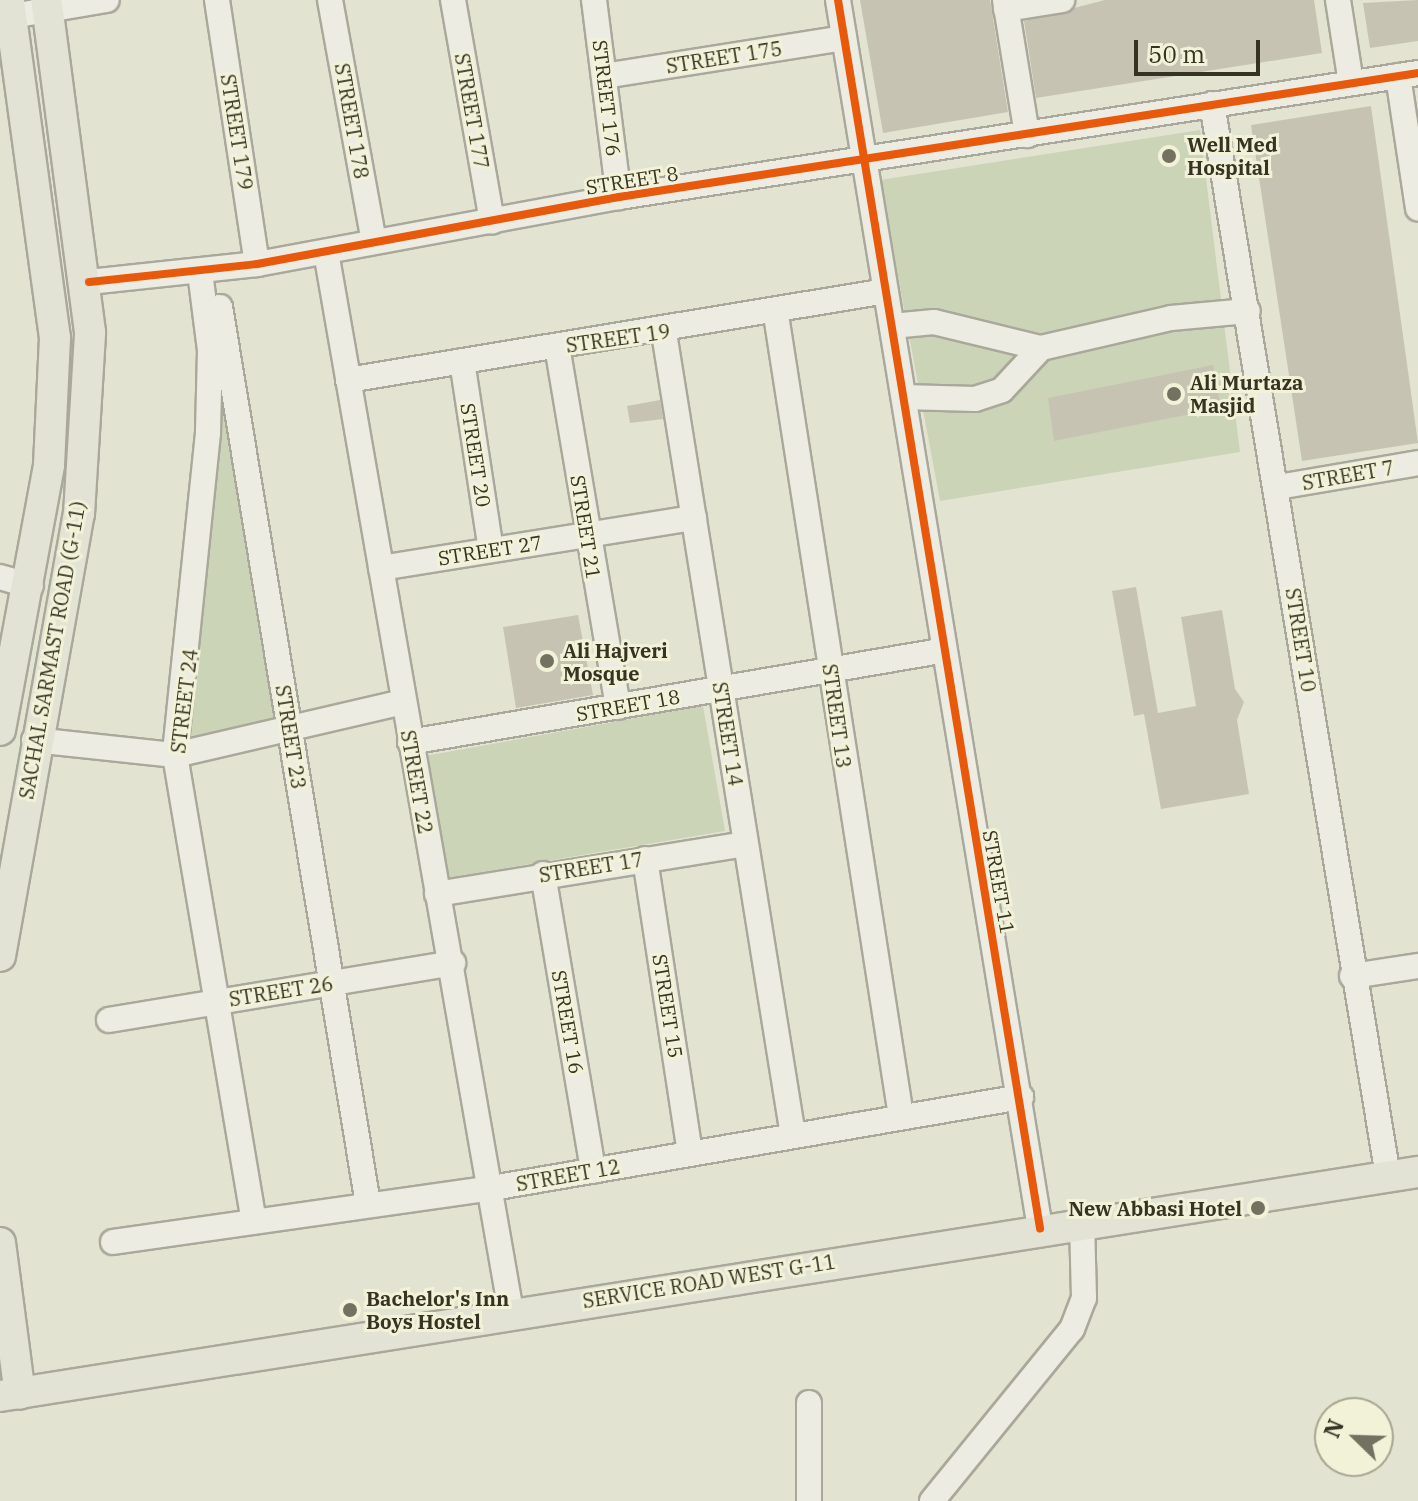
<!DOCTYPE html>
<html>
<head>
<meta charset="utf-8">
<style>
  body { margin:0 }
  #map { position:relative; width:1418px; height:1501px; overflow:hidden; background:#e3e3d2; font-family:"IBM Plex Serif",serif }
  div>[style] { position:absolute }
  .green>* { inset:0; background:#cbd4b6 }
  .building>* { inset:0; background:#c7c3b3 }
  .roads { filter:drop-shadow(2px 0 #a9a89a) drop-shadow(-2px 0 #a9a89a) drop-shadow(0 2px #a9a89a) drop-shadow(0 -2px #a9a89a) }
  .minor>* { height:24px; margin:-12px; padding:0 12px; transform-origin:12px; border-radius:12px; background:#ecece2 }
  .major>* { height:30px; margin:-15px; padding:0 15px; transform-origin:15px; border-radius:15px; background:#e3e3d5 }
  .cycleway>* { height:8px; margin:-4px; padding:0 4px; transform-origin:4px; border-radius:4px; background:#e8590c }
  .dots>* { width:22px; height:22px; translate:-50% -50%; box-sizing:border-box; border:4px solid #f2f2d9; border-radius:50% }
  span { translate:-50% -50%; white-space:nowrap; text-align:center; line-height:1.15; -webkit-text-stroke:6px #f2f2d9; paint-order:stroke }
  .street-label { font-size:20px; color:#373322 }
  .poi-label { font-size:20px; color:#373322; font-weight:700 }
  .left { translate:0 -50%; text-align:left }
  .right { translate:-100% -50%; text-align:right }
  .north { position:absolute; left:1314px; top:1397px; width:80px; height:80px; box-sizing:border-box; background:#f2f2d9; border:2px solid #a7a690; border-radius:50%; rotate:293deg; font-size:22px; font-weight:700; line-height:32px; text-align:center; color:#373322 }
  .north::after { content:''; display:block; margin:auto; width:28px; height:36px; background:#737160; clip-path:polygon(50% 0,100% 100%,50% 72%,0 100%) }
  .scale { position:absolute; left:1134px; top:40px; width:126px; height:36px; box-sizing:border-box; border:4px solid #373322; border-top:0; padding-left:10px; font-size:24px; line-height:28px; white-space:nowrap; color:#373322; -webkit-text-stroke:6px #f2f2d9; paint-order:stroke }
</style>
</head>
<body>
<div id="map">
  <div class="green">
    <i style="clip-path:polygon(1200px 130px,1240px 452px,940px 501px,880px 180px)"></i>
    <i style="clip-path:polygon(212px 273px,286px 729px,180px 748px)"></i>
    <i style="clip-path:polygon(703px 706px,725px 831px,440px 879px,425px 756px)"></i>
  </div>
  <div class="building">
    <i style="clip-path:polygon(860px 0,990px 0,1008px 112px,883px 133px)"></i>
    <i style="clip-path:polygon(1105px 0,1314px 0,1322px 53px,1036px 98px,1024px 21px)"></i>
    <i style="clip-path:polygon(1418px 0,1418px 41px,1370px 48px,1363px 3px)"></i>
    <i style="clip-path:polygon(1371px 106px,1418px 443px,1302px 461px,1251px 125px)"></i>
    <i style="clip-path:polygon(1213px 365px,1221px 408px,1054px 441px,1048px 398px)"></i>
    <i style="clip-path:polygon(660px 400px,663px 419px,630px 423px,627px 406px)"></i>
    <i style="clip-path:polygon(1136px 587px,1158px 713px,1196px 706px,1181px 617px,1222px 610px,1235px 689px,1244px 702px,1237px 720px,1249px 794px,1161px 809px,1144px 714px,1134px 716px,1112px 591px)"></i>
    <i style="clip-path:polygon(578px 615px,593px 695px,516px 708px,503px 627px)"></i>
  </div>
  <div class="roads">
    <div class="minor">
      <i style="left:217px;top:0;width:267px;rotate:81.4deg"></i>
      <i style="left:330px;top:0;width:245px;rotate:79.7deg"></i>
      <i style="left:453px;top:0;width:225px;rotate:80deg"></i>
      <i style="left:594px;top:0;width:199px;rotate:82.8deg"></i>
      <i style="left:838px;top:0;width:1245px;rotate:80.66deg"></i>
      <i style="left:1005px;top:0;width:137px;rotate:80.7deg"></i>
      <i style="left:1338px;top:0;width:84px;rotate:81.1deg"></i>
      <i style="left:1006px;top:9px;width:57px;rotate:-9.1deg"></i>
      <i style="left:12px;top:16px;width:96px;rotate:-9.6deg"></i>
      <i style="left:604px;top:76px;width:243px;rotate:-9deg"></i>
      <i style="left:1398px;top:76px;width:134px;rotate:81.4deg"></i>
      <i style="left:1212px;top:104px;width:1087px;rotate:80.68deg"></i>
      <i style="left:326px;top:252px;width:1076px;rotate:80.1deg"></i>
      <i style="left:200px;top:272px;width:79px;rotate:82.7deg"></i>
      <i style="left:210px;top:350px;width:83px;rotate:91.4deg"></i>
      <i style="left:208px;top:433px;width:324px;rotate:95.9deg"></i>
      <i style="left:175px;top:755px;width:473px;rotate:80.4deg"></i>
      <i style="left:89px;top:282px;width:169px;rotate:-6.1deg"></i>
      <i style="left:257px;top:264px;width:368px;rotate:-10.5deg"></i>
      <i style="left:619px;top:197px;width:809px;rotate:-8.82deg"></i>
      <i style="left:220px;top:307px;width:909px;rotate:80.63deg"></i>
      <i style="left:776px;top:315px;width:811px;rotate:81.13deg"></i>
      <i style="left:892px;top:326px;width:42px;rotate:-5.4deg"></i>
      <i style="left:934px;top:322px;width:110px;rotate:13.7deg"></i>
      <i style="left:1041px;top:348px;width:133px;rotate:-13deg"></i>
      <i style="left:1171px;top:318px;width:77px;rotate:-5.2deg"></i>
      <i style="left:664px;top:333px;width:813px;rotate:80.87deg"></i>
      <i style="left:557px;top:346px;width:366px;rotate:80.4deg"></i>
      <i style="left:462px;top:361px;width:191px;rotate:81.3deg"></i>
      <i style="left:348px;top:380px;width:545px;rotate:-9.39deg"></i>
      <i style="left:904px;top:397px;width:71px;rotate:1.6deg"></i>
      <i style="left:975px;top:399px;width:28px;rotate:-18deg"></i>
      <i style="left:1002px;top:390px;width:57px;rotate:-47.1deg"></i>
      <i style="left:1278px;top:487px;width:142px;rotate:-9.7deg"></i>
      <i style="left:381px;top:568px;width:317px;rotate:-9.1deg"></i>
      <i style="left:0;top:577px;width:32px;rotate:16deg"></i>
      <i style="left:34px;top:740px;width:142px;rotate:6.1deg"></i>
      <i style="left:175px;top:755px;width:233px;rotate:-13.1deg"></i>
      <i style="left:410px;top:742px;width:538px;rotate:-9.74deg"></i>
      <i style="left:645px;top:859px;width:297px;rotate:81.3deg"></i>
      <i style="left:543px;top:874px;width:301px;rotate:80.4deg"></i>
      <i style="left:437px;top:894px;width:312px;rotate:-9.2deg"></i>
      <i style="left:1352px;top:976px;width:67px;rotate:-8.6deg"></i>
      <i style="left:109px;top:1020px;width:349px;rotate:-9.4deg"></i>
      <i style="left:113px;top:1242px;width:383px;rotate:-8.1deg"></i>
      <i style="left:492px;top:1188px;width:537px;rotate:-9.76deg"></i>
      <i style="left:809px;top:1403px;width:98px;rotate:90deg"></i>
      <i style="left:932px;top:1501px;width:222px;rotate:-50.9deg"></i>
      <i style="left:1072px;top:1329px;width:33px;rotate:-69deg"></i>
      <i style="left:1084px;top:1298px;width:77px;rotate:-91.5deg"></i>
    </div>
    <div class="major">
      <i style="left:0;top:730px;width:269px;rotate:-79.5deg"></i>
      <i style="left:49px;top:465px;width:127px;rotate:-87.3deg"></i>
      <i style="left:55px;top:338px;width:341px;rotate:-97.8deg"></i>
      <i style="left:0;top:956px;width:449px;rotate:-79.9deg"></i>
      <i style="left:79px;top:514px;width:182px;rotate:-86.5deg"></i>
      <i style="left:90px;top:332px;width:335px;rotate:-97.5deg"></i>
      <i style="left:0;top:1243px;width:152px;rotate:82.5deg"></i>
      <i style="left:0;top:1396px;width:1436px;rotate:-8.98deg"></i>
    </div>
  </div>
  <div class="cycleway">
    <i style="left:838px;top:0;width:1245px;rotate:80.66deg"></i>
    <i style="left:89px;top:282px;width:169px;rotate:-6.1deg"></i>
    <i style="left:257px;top:264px;width:368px;rotate:-10.5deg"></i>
    <i style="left:619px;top:197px;width:809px;rotate:-8.82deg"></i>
  </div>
  <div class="dots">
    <i style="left:1169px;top:156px;background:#737160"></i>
    <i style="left:1174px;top:394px;background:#737160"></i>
    <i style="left:547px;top:661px;background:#737160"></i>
    <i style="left:1258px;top:1208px;background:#737160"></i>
    <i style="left:350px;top:1310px;background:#737160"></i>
  </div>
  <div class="street-label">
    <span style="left:724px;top:57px;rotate:-9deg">STREET 175</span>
    <span style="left:607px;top:98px;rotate:83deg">STREET 176</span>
    <span style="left:472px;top:111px;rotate:80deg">STREET 177</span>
    <span style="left:352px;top:121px;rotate:80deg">STREET 178</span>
    <span style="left:237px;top:132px;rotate:81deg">STREET 179</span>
    <span style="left:632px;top:180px;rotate:-9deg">STREET 8</span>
    <span style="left:618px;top:338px;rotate:-8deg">STREET 19</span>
    <span style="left:476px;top:455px;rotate:81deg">STREET 20</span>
    <span style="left:1348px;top:475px;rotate:-10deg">STREET 7</span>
    <span style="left:586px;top:527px;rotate:81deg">STREET 21</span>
    <span style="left:490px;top:550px;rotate:-9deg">STREET 27</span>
    <span style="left:1301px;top:640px;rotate:81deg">STREET 10</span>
    <span style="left:52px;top:650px;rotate:-80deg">SACHAL SARMAST ROAD (G-11)</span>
    <span style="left:184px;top:701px;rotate:-83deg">STREET 24</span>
    <span style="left:628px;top:705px;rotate:-10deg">STREET 18</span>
    <span style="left:837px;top:716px;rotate:82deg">STREET 13</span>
    <span style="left:728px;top:734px;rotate:81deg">STREET 14</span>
    <span style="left:291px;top:737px;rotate:81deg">STREET 23</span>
    <span style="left:417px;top:782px;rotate:80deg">STREET 22</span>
    <span style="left:591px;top:867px;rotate:-9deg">STREET 17</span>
    <span style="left:999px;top:882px;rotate:80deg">STREET 11</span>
    <span style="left:281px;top:991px;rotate:-9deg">STREET 26</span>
    <span style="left:668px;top:1006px;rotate:81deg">STREET 15</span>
    <span style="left:568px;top:1022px;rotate:80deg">STREET 16</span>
    <span style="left:568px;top:1175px;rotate:-10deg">STREET 12</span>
    <span style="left:709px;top:1281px;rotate:-9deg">SERVICE ROAD WEST G-11</span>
  </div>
  <div class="poi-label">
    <span class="left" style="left:1187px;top:156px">Well Med<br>Hospital</span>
    <span class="left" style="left:1190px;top:394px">Ali Murtaza<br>Masjid</span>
    <span class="left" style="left:563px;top:662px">Ali Hajveri<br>Mosque</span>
    <span class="right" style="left:1242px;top:1208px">New Abbasi Hotel</span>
    <span class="left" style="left:366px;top:1310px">Bachelor's Inn<br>Boys Hostel</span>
  </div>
  <div class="north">N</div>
  <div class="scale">50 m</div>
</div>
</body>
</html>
